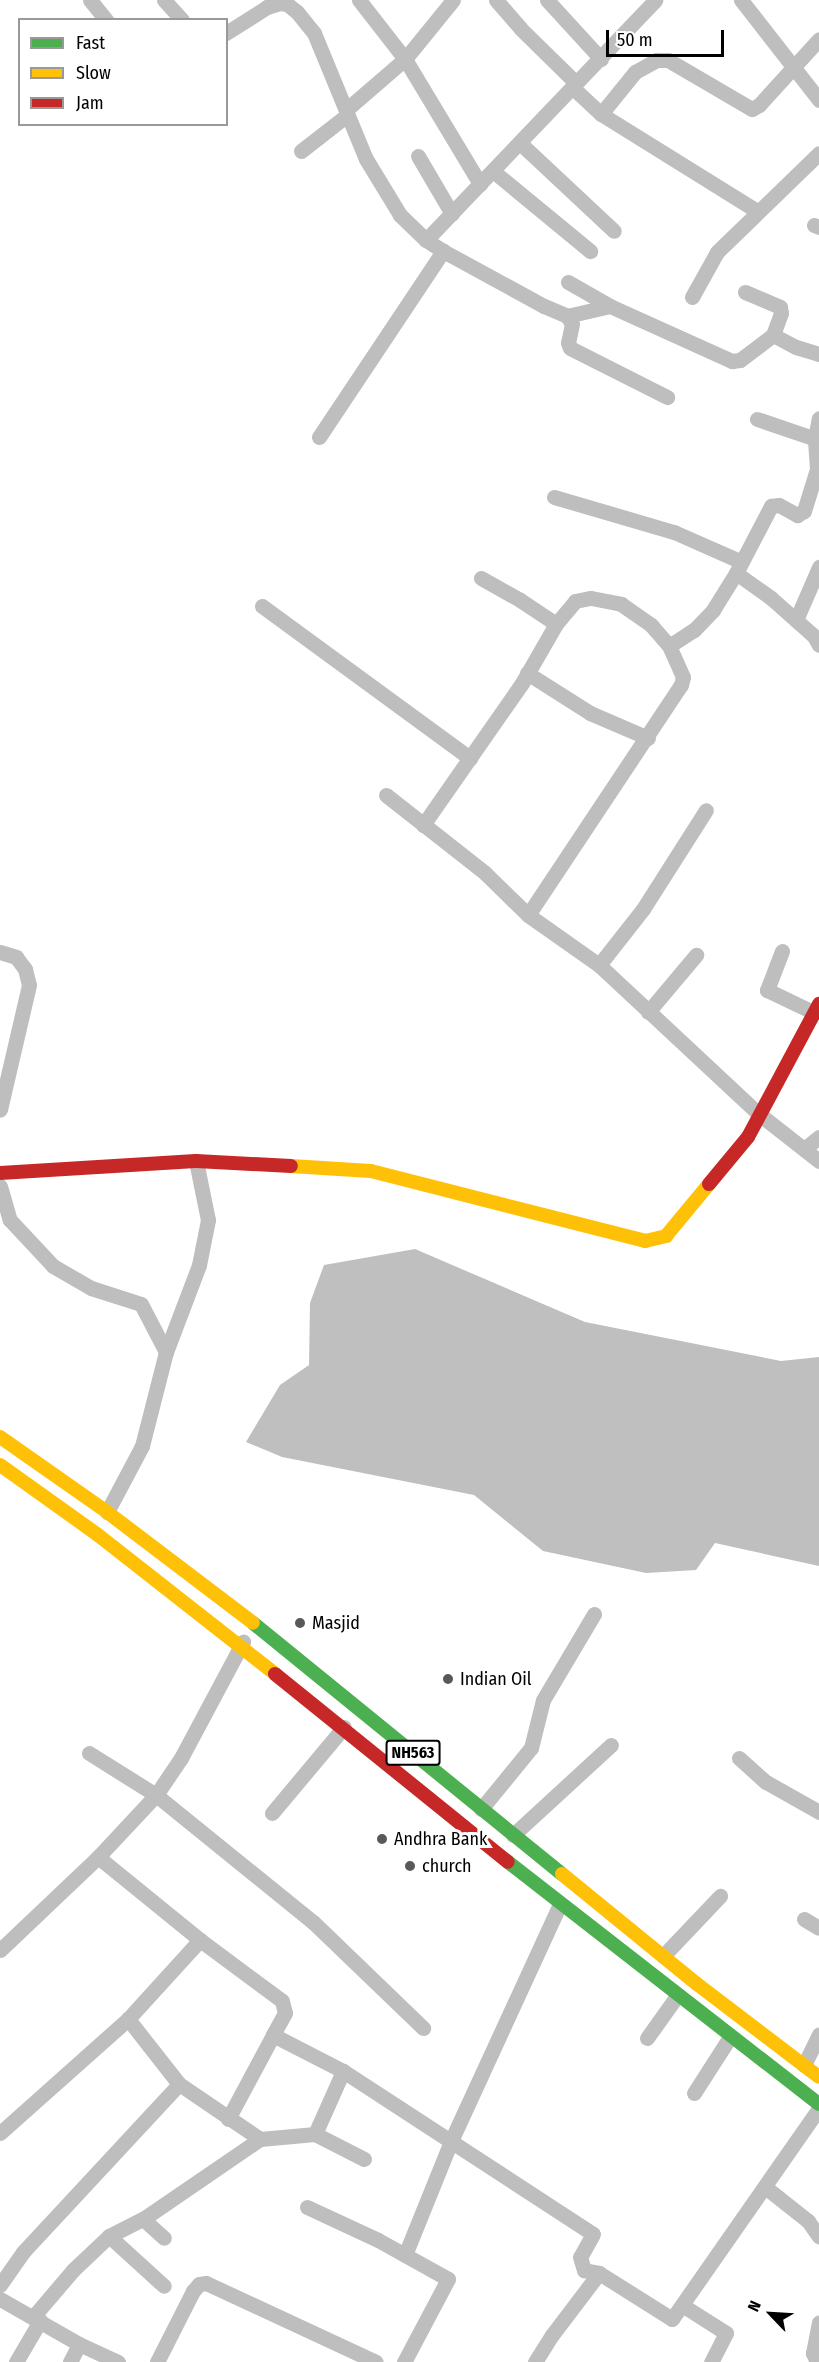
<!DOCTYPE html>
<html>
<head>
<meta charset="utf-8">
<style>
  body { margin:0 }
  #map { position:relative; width:819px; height:2362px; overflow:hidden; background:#fff; font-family:"Fira Sans Condensed",sans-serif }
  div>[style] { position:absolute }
  .water>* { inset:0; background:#bfbfbf }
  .street>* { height:15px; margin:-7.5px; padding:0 7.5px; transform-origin:7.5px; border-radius:7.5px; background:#bebebe }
  .fast>* { height:14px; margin:-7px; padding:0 7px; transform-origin:7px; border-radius:7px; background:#4caf50 }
  .slow>* { height:14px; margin:-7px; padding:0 7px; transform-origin:7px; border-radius:7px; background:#ffc107 }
  .jam>* { height:14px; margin:-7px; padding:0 7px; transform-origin:7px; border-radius:7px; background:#c62828 }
  .dots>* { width:16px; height:16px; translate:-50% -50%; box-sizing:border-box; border:3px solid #fff; border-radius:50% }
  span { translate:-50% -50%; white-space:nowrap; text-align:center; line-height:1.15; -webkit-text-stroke:6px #fff; paint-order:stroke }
  .shield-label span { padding:2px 4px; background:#fff; border:2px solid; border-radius:4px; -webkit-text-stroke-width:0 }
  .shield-label { font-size:16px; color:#000; font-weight:700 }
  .poi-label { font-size:18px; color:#000 }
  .left { translate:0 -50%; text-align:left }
  .legend { position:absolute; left:18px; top:18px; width:210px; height:108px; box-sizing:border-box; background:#fff; border:2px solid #999; margin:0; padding:8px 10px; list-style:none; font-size:18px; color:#000 }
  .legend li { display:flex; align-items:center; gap:12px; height:30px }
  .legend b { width:30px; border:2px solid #999 }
  .north { position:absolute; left:741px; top:2284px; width:60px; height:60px; -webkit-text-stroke:4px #fff; paint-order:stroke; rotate:295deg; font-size:16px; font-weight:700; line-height:24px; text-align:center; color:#000 }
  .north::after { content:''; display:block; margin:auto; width:21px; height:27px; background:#000; clip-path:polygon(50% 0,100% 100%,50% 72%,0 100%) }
  .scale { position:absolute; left:606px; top:30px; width:118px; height:27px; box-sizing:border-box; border:3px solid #000; border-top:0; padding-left:8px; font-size:18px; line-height:21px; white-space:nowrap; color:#000; -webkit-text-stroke:4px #fff; paint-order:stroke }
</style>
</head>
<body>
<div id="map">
  <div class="water">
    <i style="clip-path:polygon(415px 1249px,585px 1322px,781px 1361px,819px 1357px,819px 1566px,715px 1543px,696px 1570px,646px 1573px,543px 1551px,474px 1495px,282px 1457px,246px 1442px,280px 1385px,309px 1365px,310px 1303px,324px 1265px)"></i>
  </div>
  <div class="street">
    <i style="left:90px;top:0;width:26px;rotate:51deg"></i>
    <i style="left:164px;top:0;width:27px;rotate:48deg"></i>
    <i style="left:359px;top:0;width:75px;rotate:52.1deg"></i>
    <i style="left:405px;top:59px;width:146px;rotate:59deg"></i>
    <i style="left:496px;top:0;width:37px;rotate:49deg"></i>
    <i style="left:520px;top:28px;width:78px;rotate:44.5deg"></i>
    <i style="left:547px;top:0;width:80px;rotate:47.5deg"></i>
    <i style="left:741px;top:0;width:127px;rotate:52deg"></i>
    <i style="left:226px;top:33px;width:49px;rotate:-32.4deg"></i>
    <i style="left:267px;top:7px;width:14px;rotate:-17deg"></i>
    <i style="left:280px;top:3px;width:7px;rotate:8deg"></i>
    <i style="left:287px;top:4px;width:13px;rotate:39deg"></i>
    <i style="left:297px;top:12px;width:27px;rotate:51deg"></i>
    <i style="left:314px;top:33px;width:136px;rotate:67.6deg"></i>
    <i style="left:366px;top:159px;width:66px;rotate:58.7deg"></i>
    <i style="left:400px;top:215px;width:36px;rotate:44deg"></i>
    <i style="left:426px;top:240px;width:20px;rotate:33deg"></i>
    <i style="left:443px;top:251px;width:115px;rotate:28.6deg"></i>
    <i style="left:544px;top:306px;width:25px;rotate:23deg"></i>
    <i style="left:567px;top:316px;width:44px;rotate:-13.1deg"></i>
    <i style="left:610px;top:306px;width:134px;rotate:24.3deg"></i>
    <i style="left:732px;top:361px;width:8px;rotate:-7deg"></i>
    <i style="left:740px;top:360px;width:41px;rotate:-37.1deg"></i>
    <i style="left:773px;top:335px;width:26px;rotate:28deg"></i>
    <i style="left:796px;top:347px;width:24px;rotate:17deg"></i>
    <i style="left:572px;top:87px;width:40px;rotate:43deg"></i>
    <i style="left:601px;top:114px;width:184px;rotate:31.9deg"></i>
    <i style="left:347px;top:109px;width:77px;rotate:-40.8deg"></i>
    <i style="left:405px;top:59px;width:76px;rotate:-50.9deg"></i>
    <i style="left:601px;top:114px;width:54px;rotate:-51deg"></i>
    <i style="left:635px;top:72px;width:25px;rotate:-29deg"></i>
    <i style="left:657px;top:60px;width:11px"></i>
    <i style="left:668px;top:60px;width:97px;rotate:30.3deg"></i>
    <i style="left:752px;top:109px;width:8px;rotate:-30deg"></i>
    <i style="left:759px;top:105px;width:89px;rotate:-47.7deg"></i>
    <i style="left:521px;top:144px;width:127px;rotate:43.1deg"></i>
    <i style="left:301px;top:151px;width:58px;rotate:-38deg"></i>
    <i style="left:418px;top:156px;width:67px;rotate:59.6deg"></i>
    <i style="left:493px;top:171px;width:126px;rotate:39.5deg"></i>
    <i style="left:814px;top:225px;width:5px;rotate:22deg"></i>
    <i style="left:426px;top:240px;width:332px;rotate:-46.3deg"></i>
    <i style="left:568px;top:282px;width:48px;rotate:29.7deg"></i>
    <i style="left:745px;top:292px;width:38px;rotate:23deg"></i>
    <i style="left:780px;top:307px;width:6px;rotate:81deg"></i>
    <i style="left:781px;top:313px;width:23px;rotate:110deg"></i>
    <i style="left:692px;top:297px;width:51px;rotate:-60.9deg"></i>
    <i style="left:717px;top:252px;width:142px;rotate:-44.1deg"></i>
    <i style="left:567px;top:316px;width:9px;rotate:58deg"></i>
    <i style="left:572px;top:324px;width:19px;rotate:102deg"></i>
    <i style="left:568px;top:343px;width:5px;rotate:68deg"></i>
    <i style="left:570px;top:348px;width:109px;rotate:26.8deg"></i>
    <i style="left:757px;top:419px;width:65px;rotate:18.7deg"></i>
    <i style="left:319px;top:437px;width:224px;rotate:-56.3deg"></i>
    <i style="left:554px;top:497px;width:125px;rotate:16.3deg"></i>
    <i style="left:674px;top:532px;width:74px;rotate:23.8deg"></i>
    <i style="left:736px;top:573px;width:43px;rotate:35.5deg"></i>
    <i style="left:771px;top:598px;width:57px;rotate:41.5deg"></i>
    <i style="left:814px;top:636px;width:10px;rotate:61deg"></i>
    <i style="left:481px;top:578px;width:45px;rotate:29.4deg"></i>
    <i style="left:520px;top:600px;width:43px;rotate:33.7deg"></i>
    <i style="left:262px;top:606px;width:258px;rotate:36.2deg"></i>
    <i style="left:796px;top:620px;width:58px;rotate:-66.5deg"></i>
    <i style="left:527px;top:673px;width:75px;rotate:32.4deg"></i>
    <i style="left:590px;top:713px;width:63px;rotate:23.3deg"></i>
    <i style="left:386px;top:795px;width:126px;rotate:38.2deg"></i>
    <i style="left:485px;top:873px;width:60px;rotate:44.3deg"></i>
    <i style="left:528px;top:915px;width:87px;rotate:35.2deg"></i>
    <i style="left:599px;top:965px;width:219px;rotate:43deg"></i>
    <i style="left:759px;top:1114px;width:76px;rotate:38.1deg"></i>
    <i style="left:423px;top:825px;width:173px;rotate:-55.1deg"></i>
    <i style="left:522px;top:683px;width:68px;rotate:-60deg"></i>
    <i style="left:556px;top:624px;width:30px;rotate:-50deg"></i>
    <i style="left:575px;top:601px;width:16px;rotate:-11deg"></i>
    <i style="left:591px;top:598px;width:31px;rotate:11deg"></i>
    <i style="left:621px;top:604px;width:37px;rotate:35deg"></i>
    <i style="left:651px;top:625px;width:28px;rotate:49deg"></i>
    <i style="left:528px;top:915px;width:276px;rotate:-56.4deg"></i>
    <i style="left:681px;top:685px;width:8px;rotate:-76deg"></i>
    <i style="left:683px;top:677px;width:34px;rotate:-114deg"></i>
    <i style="left:669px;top:646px;width:30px;rotate:-33deg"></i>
    <i style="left:694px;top:630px;width:28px;rotate:-46deg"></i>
    <i style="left:713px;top:610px;width:44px;rotate:-58.1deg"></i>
    <i style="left:736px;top:573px;width:76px;rotate:-62.4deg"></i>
    <i style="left:771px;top:506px;width:8px;rotate:-7deg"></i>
    <i style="left:779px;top:505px;width:21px;rotate:29deg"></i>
    <i style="left:797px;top:515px;width:8px;rotate:-30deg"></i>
    <i style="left:804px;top:511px;width:44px;rotate:-72.8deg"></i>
    <i style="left:817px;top:469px;width:31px;rotate:-94deg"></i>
    <i style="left:815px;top:438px;width:20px;rotate:-79deg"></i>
    <i style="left:782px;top:951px;width:42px;rotate:111deg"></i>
    <i style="left:767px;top:990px;width:53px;rotate:25.6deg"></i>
    <i style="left:0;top:952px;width:17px;rotate:17deg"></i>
    <i style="left:16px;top:957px;width:15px;rotate:53deg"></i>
    <i style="left:25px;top:969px;width:16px;rotate:76deg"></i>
    <i style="left:29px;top:985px;width:128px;rotate:103.1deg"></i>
    <i style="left:599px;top:965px;width:71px;rotate:-51.8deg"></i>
    <i style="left:643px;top:909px;width:117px;rotate:-57.5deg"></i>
    <i style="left:648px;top:1012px;width:75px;rotate:-49.9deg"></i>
    <i style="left:804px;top:1149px;width:19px;rotate:-39deg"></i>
    <i style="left:0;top:1186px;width:35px;rotate:74deg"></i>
    <i style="left:10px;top:1220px;width:63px;rotate:46.9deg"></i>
    <i style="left:53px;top:1266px;width:44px;rotate:30.1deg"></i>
    <i style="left:91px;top:1288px;width:52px;rotate:17.7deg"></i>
    <i style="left:141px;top:1304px;width:54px;rotate:62.5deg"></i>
    <i style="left:107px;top:1512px;width:75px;rotate:-62.1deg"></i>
    <i style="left:142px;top:1446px;width:97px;rotate:-75.7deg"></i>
    <i style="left:166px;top:1352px;width:93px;rotate:-69.2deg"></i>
    <i style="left:199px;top:1265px;width:46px;rotate:-78.7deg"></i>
    <i style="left:208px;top:1220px;width:60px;rotate:-101.5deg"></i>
    <i style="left:89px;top:1753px;width:79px;rotate:32.1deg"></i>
    <i style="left:156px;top:1795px;width:202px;rotate:39deg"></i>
    <i style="left:313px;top:1922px;width:153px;rotate:43.9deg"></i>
    <i style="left:739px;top:1758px;width:36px;rotate:42deg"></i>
    <i style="left:766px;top:1782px;width:61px;rotate:29.5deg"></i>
    <i style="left:481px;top:1809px;width:79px;rotate:-50.7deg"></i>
    <i style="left:531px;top:1748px;width:49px;rotate:-76deg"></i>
    <i style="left:543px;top:1700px;width:100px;rotate:-59.3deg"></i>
    <i style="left:272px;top:1813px;width:112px;rotate:-50.1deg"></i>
    <i style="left:513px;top:1835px;width:133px;rotate:-42.6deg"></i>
    <i style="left:98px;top:1857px;width:132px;rotate:39.1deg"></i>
    <i style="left:200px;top:1940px;width:102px;rotate:36.6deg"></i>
    <i style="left:282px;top:2001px;width:12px;rotate:76deg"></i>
    <i style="left:285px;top:2013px;width:25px;rotate:119deg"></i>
    <i style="left:804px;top:1919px;width:17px;rotate:31deg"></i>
    <i style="left:0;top:1950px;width:135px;rotate:-43.5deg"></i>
    <i style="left:98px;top:1857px;width:85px;rotate:-46.9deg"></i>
    <i style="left:156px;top:1795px;width:45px;rotate:-56deg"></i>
    <i style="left:181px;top:1758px;width:132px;rotate:-61.9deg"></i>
    <i style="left:663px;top:1956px;width:83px;rotate:-46.5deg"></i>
    <i style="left:647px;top:2038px;width:52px;rotate:-54.5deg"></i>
    <i style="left:804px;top:2065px;width:34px;rotate:-64deg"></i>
    <i style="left:694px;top:2093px;width:67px;rotate:-57.3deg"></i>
    <i style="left:228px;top:2119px;width:95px;rotate:-61.8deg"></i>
    <i style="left:273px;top:2035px;width:79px;rotate:27.2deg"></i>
    <i style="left:343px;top:2071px;width:298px;rotate:33.1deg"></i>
    <i style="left:593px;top:2234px;width:26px;rotate:119deg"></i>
    <i style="left:580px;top:2257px;width:14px;rotate:73deg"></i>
    <i style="left:584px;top:2270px;width:15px;rotate:11deg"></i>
    <i style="left:0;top:2133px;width:171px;rotate:-41.7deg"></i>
    <i style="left:128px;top:2019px;width:107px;rotate:-47.7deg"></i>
    <i style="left:315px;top:2134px;width:69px;rotate:-66deg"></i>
    <i style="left:260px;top:2139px;width:55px;rotate:-5.2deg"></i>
    <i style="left:315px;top:2134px;width:55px;rotate:27deg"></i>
    <i style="left:765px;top:2187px;width:55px;rotate:38.3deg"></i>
    <i style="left:808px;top:2221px;width:19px;rotate:55deg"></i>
    <i style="left:307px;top:2207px;width:78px;rotate:24.9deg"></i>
    <i style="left:378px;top:2240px;width:80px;rotate:29.1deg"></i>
    <i style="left:448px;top:2279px;width:94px;rotate:117.9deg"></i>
    <i style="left:143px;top:2219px;width:28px;rotate:42deg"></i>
    <i style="left:109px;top:2236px;width:74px;rotate:42.3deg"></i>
    <i style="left:405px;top:2255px;width:123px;rotate:-68deg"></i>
    <i style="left:451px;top:2141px;width:261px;rotate:-65.3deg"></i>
    <i style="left:0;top:2285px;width:40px;rotate:-55.1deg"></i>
    <i style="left:23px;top:2252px;width:229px;rotate:-47.1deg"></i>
    <i style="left:179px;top:2084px;width:83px;rotate:-128.1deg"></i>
    <i style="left:0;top:2299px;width:91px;rotate:29.7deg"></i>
    <i style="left:79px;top:2344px;width:43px;rotate:24.8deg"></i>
    <i style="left:682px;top:2305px;width:52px;rotate:32.5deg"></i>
    <i style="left:726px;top:2333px;width:33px;rotate:117deg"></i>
    <i style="left:33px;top:2317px;width:62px;rotate:-49.6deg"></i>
    <i style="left:73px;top:2270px;width:50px;rotate:-43.4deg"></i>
    <i style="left:109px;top:2236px;width:38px;rotate:-27deg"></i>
    <i style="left:143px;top:2219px;width:142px;rotate:-34.4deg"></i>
    <i style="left:260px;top:2139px;width:98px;rotate:-145.8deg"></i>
    <i style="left:16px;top:2362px;width:48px;rotate:-59.7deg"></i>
    <i style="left:70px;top:2362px;width:20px;rotate:-63deg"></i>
    <i style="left:157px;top:2362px;width:80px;rotate:-63.1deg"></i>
    <i style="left:193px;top:2291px;width:9px;rotate:-49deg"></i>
    <i style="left:199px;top:2284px;width:7px;rotate:-8deg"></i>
    <i style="left:206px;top:2283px;width:187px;rotate:24.9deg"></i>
    <i style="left:535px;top:2362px;width:32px;rotate:-58deg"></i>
    <i style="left:552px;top:2335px;width:78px;rotate:-52.8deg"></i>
    <i style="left:599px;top:2273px;width:86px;rotate:32.2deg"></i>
    <i style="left:672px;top:2319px;width:257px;rotate:-55.1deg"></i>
    <i style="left:817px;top:2362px;width:10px;rotate:-114deg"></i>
    <i style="left:813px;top:2353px;width:31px;rotate:-79deg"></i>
  </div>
  <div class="fast">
    <i style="left:253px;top:1623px;width:398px;rotate:39.1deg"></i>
    <i style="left:508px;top:1862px;width:394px;rotate:37.9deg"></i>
  </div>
  <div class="slow">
    <i style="left:291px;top:1166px;width:80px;rotate:3.6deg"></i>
    <i style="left:371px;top:1171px;width:283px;rotate:14.3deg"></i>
    <i style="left:645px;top:1241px;width:22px;rotate:-13deg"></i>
    <i style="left:666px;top:1236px;width:67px;rotate:-50.4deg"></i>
    <i style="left:0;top:1437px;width:131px;rotate:35deg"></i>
    <i style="left:107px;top:1512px;width:183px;rotate:37.2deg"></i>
    <i style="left:0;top:1465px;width:120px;rotate:35.5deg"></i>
    <i style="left:98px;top:1535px;width:225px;rotate:38.1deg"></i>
    <i style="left:562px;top:1874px;width:174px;rotate:39.2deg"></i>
    <i style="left:697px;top:1984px;width:153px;rotate:37.3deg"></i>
  </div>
  <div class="jam">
    <i style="left:0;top:1173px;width:196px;rotate:-3.5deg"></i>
    <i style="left:196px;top:1161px;width:95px;rotate:3deg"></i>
    <i style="left:709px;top:1184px;width:61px;rotate:-50.3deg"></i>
    <i style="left:748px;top:1137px;width:151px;rotate:-61.9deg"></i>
    <i style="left:275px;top:1674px;width:299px;rotate:38.9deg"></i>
  </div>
  <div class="dots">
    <i style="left:300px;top:1623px;background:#595959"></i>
    <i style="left:448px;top:1679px;background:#595959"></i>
    <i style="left:382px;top:1839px;background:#595959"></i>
    <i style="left:410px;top:1866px;background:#595959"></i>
  </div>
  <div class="shield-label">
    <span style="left:413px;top:1753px">NH563</span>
  </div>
  <div class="poi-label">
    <span class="left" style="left:312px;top:1623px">Masjid</span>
    <span class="left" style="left:460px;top:1679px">Indian Oil</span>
    <span class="left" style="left:394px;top:1839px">Andhra Bank</span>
    <span class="left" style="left:422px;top:1866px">church</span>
  </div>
  <ul class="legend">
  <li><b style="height:8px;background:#4caf50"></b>Fast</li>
  <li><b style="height:8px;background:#ffc107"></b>Slow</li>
  <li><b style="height:8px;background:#c62828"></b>Jam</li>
  </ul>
  <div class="north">N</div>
  <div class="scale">50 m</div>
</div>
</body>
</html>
